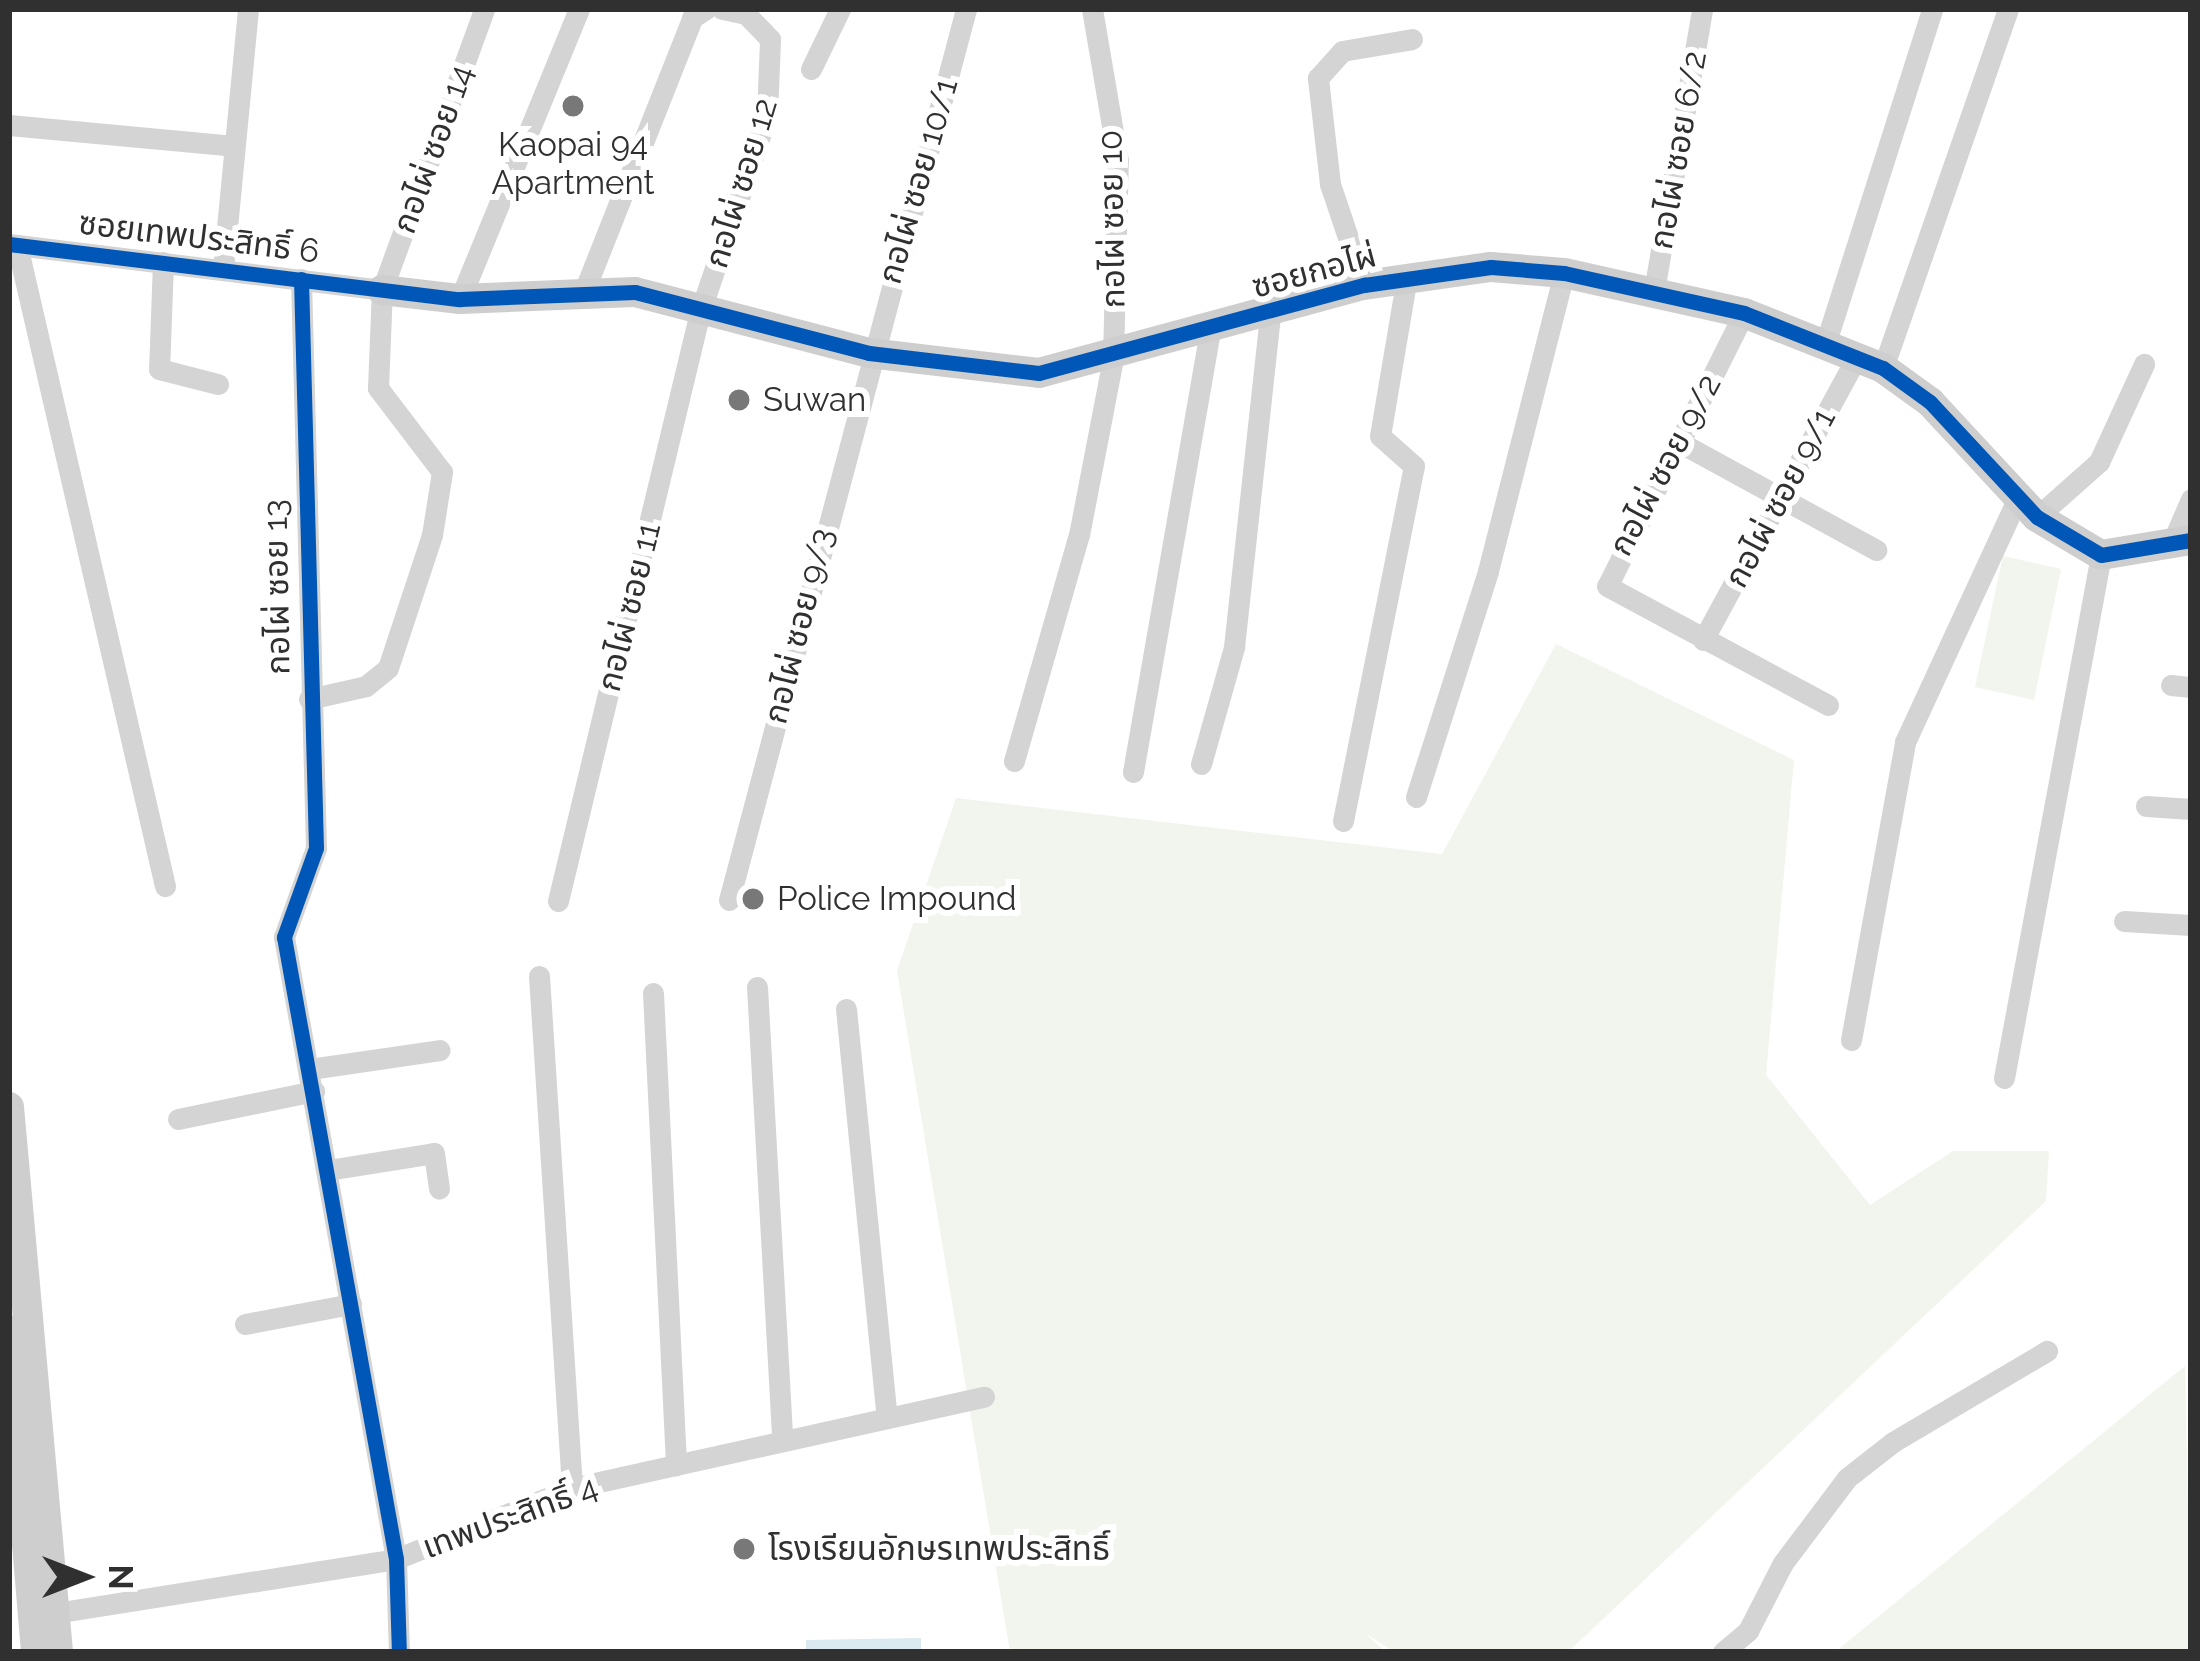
<!DOCTYPE html>
<html>
<head>
<meta charset="utf-8">
<style>
  body { margin:0 }
  #map { position:relative; width:2200px; height:1661px; overflow:hidden; background:#fff; font-family:Raleway,"Noto Sans Thai",sans-serif }
  div>[style] { position:absolute }
  .green>* { inset:0; background:#f2f5ed }
  .water>* { inset:0; background:#dbeaf1 }
  .street>* { height:21px; margin:-10.5px; padding:0 10.5px; transform-origin:10.5px; border-radius:10.5px; background:#d4d4d4 }
  .secondary>* { height:30px; margin:-15px; padding:0 15px; transform-origin:15px; border-radius:15px; background:#cecece }
  .cycleway>* { height:15px; margin:-7.5px; padding:0 7.5px; transform-origin:7.5px; border-radius:7.5px; background:#0057b8 }
  .dots>* { width:33px; height:33px; translate:-50% -50%; box-sizing:border-box; border:6px solid #fff; border-radius:50% }
  span { translate:-50% -50%; white-space:nowrap; text-align:center; line-height:1.15; -webkit-text-stroke:12px #fff; paint-order:stroke }
  .poi-label { font-size:33px; color:#303030 }
  .left { translate:0 -50%; text-align:left }
  .street-label { font-size:33px; color:#303030 }
  .frame { position:absolute; inset:0; border:12px solid #303030; pointer-events:none }
  .north { position:absolute; left:24px; top:1517px; width:120px; height:120px; -webkit-text-stroke:9px #fff; paint-order:stroke; rotate:90deg; font-size:33px; font-weight:700; line-height:48px; text-align:center; color:#303030 }
  .north::after { content:''; display:block; margin:auto; width:42px; height:54px; background:#303030; clip-path:polygon(50% 0,100% 100%,50% 72%,0 100%) }
</style>
</head>
<body>
<div id="map">
  <div class="green">
    <i style="clip-path:polygon(2003px 556px,2061px 569px,2034px 700px,1975px 687px)"></i>
    <i style="clip-path:polygon(1556px 644px,1794px 760px,1766px 1075px,1870px 1205px,1953px 1151px,2049px 1151px,2046px 1201px,1568px 1652px,1394px 1652px,1365px 1633px,1386px 1652px,1010px 1652px,897px 971px,956px 798px,1442px 854px)"></i>
    <i style="clip-path:polygon(2185px 1366px,2191px 1652px,1835px 1652px)"></i>
  </div>
  <div class="water">
    <i style="clip-path:polygon(921px 1638px,921px 1652px,806px 1652px,806px 1640px)"></i>
  </div>
  <div class="street">
    <i style="left:811px;top:69px;width:67px;rotate:-64.2deg"></i>
    <i style="left:9px;top:125px;width:226px;rotate:5.3deg"></i>
    <i style="left:9px;top:244px;width:376px;rotate:7deg"></i>
    <i style="left:17px;top:245px;width:658px;rotate:77deg"></i>
    <i style="left:163px;top:262px;width:107px;rotate:92.1deg"></i>
    <i style="left:159px;top:369px;width:61px;rotate:14.3deg"></i>
    <i style="left:223px;top:269px;width:261px;rotate:-84.5deg"></i>
    <i style="left:301px;top:279px;width:569px;rotate:88.49deg"></i>
    <i style="left:316px;top:848px;width:95px;rotate:109.8deg"></i>
    <i style="left:284px;top:937px;width:632px;rotate:79.79deg"></i>
    <i style="left:396px;top:1559px;width:93px;rotate:88.2deg"></i>
    <i style="left:1364px;top:285px;width:107px;rotate:-108.6deg"></i>
    <i style="left:1330px;top:184px;width:107px;rotate:-96.5deg"></i>
    <i style="left:1318px;top:78px;width:36px;rotate:-48deg"></i>
    <i style="left:1342px;top:51px;width:71px;rotate:-9.7deg"></i>
    <i style="left:1654px;top:291px;width:286px;rotate:-80.3deg"></i>
    <i style="left:583px;top:294px;width:297px;rotate:-68.4deg"></i>
    <i style="left:692px;top:18px;width:17px;rotate:-33deg"></i>
    <i style="left:460px;top:299px;width:313px;rotate:-67.7deg"></i>
    <i style="left:1744px;top:313px;width:305px;rotate:116.6deg"></i>
    <i style="left:1607px;top:586px;width:251px;rotate:28.3deg"></i>
    <i style="left:1825px;top:345px;width:353px;rotate:-72.3deg"></i>
    <i style="left:1883px;top:368px;width:380px;rotate:-70.8deg"></i>
    <i style="left:1679px;top:442px;width:225px;rotate:28.7deg"></i>
    <i style="left:2037px;top:517px;width:83px;rotate:-41.6deg"></i>
    <i style="left:2099px;top:462px;width:108px;rotate:-65.3deg"></i>
    <i style="left:2172px;top:543px;width:48px;rotate:-66.6deg"></i>
    <i style="left:1703px;top:640px;width:323px;rotate:-61.5deg"></i>
    <i style="left:2171px;top:685px;width:20px;rotate:6deg"></i>
    <i style="left:309px;top:699px;width:58px;rotate:-12.8deg"></i>
    <i style="left:366px;top:686px;width:28px;rotate:-39deg"></i>
    <i style="left:388px;top:668px;width:140px;rotate:-71.7deg"></i>
    <i style="left:432px;top:535px;width:64px;rotate:-81deg"></i>
    <i style="left:442px;top:472px;width:106px;rotate:-127.3deg"></i>
    <i style="left:378px;top:388px;width:98px;rotate:-87.7deg"></i>
    <i style="left:382px;top:290px;width:299px;rotate:-70deg"></i>
    <i style="left:1014px;top:761px;width:235px;rotate:-74deg"></i>
    <i style="left:1079px;top:535px;width:179px;rotate:-79.1deg"></i>
    <i style="left:1113px;top:359px;width:198px;rotate:-88.6deg"></i>
    <i style="left:1118px;top:161px;width:154px;rotate:-99.7deg"></i>
    <i style="left:1201px;top:764px;width:122px;rotate:-74.2deg"></i>
    <i style="left:1234px;top:647px;width:336px;rotate:-83.8deg"></i>
    <i style="left:1133px;top:772px;width:446px;rotate:-80.1deg"></i>
    <i style="left:1416px;top:797px;width:237px;rotate:-72.3deg"></i>
    <i style="left:1488px;top:571px;width:308px;rotate:-75.7deg"></i>
    <i style="left:2146px;top:806px;width:45px;rotate:3.8deg"></i>
    <i style="left:1343px;top:821px;width:362px;rotate:-78.7deg"></i>
    <i style="left:1414px;top:466px;width:45px;rotate:-138.6deg"></i>
    <i style="left:1380px;top:436px;width:161px;rotate:-80.4deg"></i>
    <i style="left:729px;top:900px;width:922px;rotate:-75.1deg"></i>
    <i style="left:558px;top:901px;width:606px;rotate:-76.45deg"></i>
    <i style="left:700px;top:312px;width:208px;rotate:-71.2deg"></i>
    <i style="left:767px;top:115px;width:76px;rotate:-87.7deg"></i>
    <i style="left:770px;top:39px;width:35px;rotate:-134deg"></i>
    <i style="left:746px;top:14px;width:25px;rotate:-168deg"></i>
    <i style="left:2124px;top:921px;width:67px;rotate:3.4deg"></i>
    <i style="left:539px;top:976px;width:513px;rotate:86.31deg"></i>
    <i style="left:757px;top:987px;width:453px;rotate:86.8deg"></i>
    <i style="left:653px;top:993px;width:473px;rotate:87.2deg"></i>
    <i style="left:846px;top:1009px;width:410px;rotate:84.3deg"></i>
    <i style="left:1851px;top:1040px;width:303px;rotate:-79.7deg"></i>
    <i style="left:1905px;top:742px;width:270px;rotate:-65.2deg"></i>
    <i style="left:310px;top:1069px;width:131px;rotate:-8.3deg"></i>
    <i style="left:2004px;top:1078px;width:532px;rotate:-79.49deg"></i>
    <i style="left:178px;top:1119px;width:139px;rotate:-11.6deg"></i>
    <i style="left:328px;top:1170px;width:107px;rotate:-9.1deg"></i>
    <i style="left:434px;top:1153px;width:36px;rotate:82deg"></i>
    <i style="left:245px;top:1324px;width:108px;rotate:-10.7deg"></i>
    <i style="left:55px;top:1613px;width:345px;rotate:-9deg"></i>
    <i style="left:396px;top:1559px;width:190px;rotate:-22deg"></i>
    <i style="left:572px;top:1488px;width:422px;rotate:-12.5deg"></i>
    <i style="left:1723px;top:1652px;width:33px;rotate:-40deg"></i>
    <i style="left:1748px;top:1631px;width:76px;rotate:-62.8deg"></i>
    <i style="left:1783px;top:1563px;width:106px;rotate:-53deg"></i>
    <i style="left:1847px;top:1478px;width:58px;rotate:-38deg"></i>
    <i style="left:1893px;top:1442px;width:179px;rotate:-30.6deg"></i>
  </div>
  <div class="secondary">
    <i style="left:382px;top:290px;width:79px;rotate:6.6deg"></i>
    <i style="left:460px;top:299px;width:175px;rotate:-2.3deg"></i>
    <i style="left:635px;top:292px;width:242px;rotate:14.6deg"></i>
    <i style="left:869px;top:353px;width:171px;rotate:6.7deg"></i>
    <i style="left:1039px;top:373px;width:337px;rotate:-15.2deg"></i>
    <i style="left:1364px;top:285px;width:128px;rotate:-8.1deg"></i>
    <i style="left:1491px;top:267px;width:73px;rotate:4.7deg"></i>
    <i style="left:1564px;top:273px;width:184px;rotate:12.5deg"></i>
    <i style="left:1744px;top:313px;width:149px;rotate:21.6deg"></i>
    <i style="left:1883px;top:368px;width:58px;rotate:35.9deg"></i>
    <i style="left:1930px;top:402px;width:157px;rotate:47.1deg"></i>
    <i style="left:2037px;top:517px;width:74px;rotate:30.7deg"></i>
    <i style="left:2101px;top:555px;width:91px;rotate:-9.5deg"></i>
    <i style="left:9px;top:1107px;width:547px;rotate:84.86deg"></i>
    <i style="left:9px;top:1330px;width:323px;rotate:85.2deg"></i>
  </div>
  <div class="cycleway">
    <i style="left:9px;top:244px;width:454px;rotate:7deg"></i>
    <i style="left:460px;top:299px;width:175px;rotate:-2.3deg"></i>
    <i style="left:635px;top:292px;width:242px;rotate:14.6deg"></i>
    <i style="left:869px;top:353px;width:171px;rotate:6.7deg"></i>
    <i style="left:1039px;top:373px;width:337px;rotate:-15.2deg"></i>
    <i style="left:1364px;top:285px;width:128px;rotate:-8.1deg"></i>
    <i style="left:1491px;top:267px;width:73px;rotate:4.7deg"></i>
    <i style="left:1564px;top:273px;width:184px;rotate:12.5deg"></i>
    <i style="left:1744px;top:313px;width:149px;rotate:21.6deg"></i>
    <i style="left:1883px;top:368px;width:58px;rotate:35.9deg"></i>
    <i style="left:1930px;top:402px;width:157px;rotate:47.1deg"></i>
    <i style="left:2037px;top:517px;width:74px;rotate:30.7deg"></i>
    <i style="left:2101px;top:555px;width:91px;rotate:-9.5deg"></i>
    <i style="left:301px;top:279px;width:569px;rotate:88.49deg"></i>
    <i style="left:316px;top:848px;width:95px;rotate:109.8deg"></i>
    <i style="left:284px;top:937px;width:632px;rotate:79.79deg"></i>
    <i style="left:396px;top:1559px;width:93px;rotate:88.2deg"></i>
  </div>
  <div class="dots">
    <i style="left:573px;top:106px;background:#787878"></i>
    <i style="left:739px;top:400px;background:#787878"></i>
    <i style="left:753px;top:899px;background:#787878"></i>
    <i style="left:744px;top:1549px;background:#787878"></i>
  </div>
  <div class="poi-label">
    <span style="left:573px;top:164px">Kaopai 94<br>Apartment</span>
    <span class="left" style="left:763px;top:400px">Suwan</span>
    <span class="left" style="left:777px;top:899px">Police Impound</span>
    <span class="left" style="left:768px;top:1549px">โรงเรียนอักษรเทพประสิทธิ์</span>
  </div>
  <div class="street-label">
    <span style="left:433px;top:149px;rotate:-70deg">กอไผ่ ซอย 14</span>
    <span style="left:1678px;top:150px;rotate:-80deg">กอไผ่ ซอย 6/2</span>
    <span style="left:918px;top:181px;rotate:-74deg">กอไผ่ ซอย 10/1</span>
    <span style="left:741px;top:183px;rotate:-73deg">กอไผ่ ซอย 12</span>
    <span style="left:1112px;top:219px;rotate:-91deg">กอไผ่ ซอย 10</span>
    <span style="left:199px;top:237px;rotate:7deg">ซอยเทพประสิทธิ์ 6</span>
    <span style="left:1314px;top:271px;rotate:-15deg">ซอยกอไผ่</span>
    <span style="left:1665px;top:465px;rotate:-62deg">กอไผ่ ซอย 9/2</span>
    <span style="left:1780px;top:498px;rotate:-62deg">กอไผ่ ซอย 9/1</span>
    <span style="left:277px;top:587px;rotate:-91deg">กอไผ่ ซอย 13</span>
    <span style="left:629px;top:607px;rotate:-76deg">กอไผ่ ซอย 11</span>
    <span style="left:799px;top:626px;rotate:-76deg">กอไผ่ ซอย 9/3</span>
    <span style="left:510px;top:1517px;rotate:-20deg">เทพประสิทธิ์ 4</span>
  </div>
  <div class="frame"></div>
  <div class="north">N</div>
</div>
</body>
</html>
